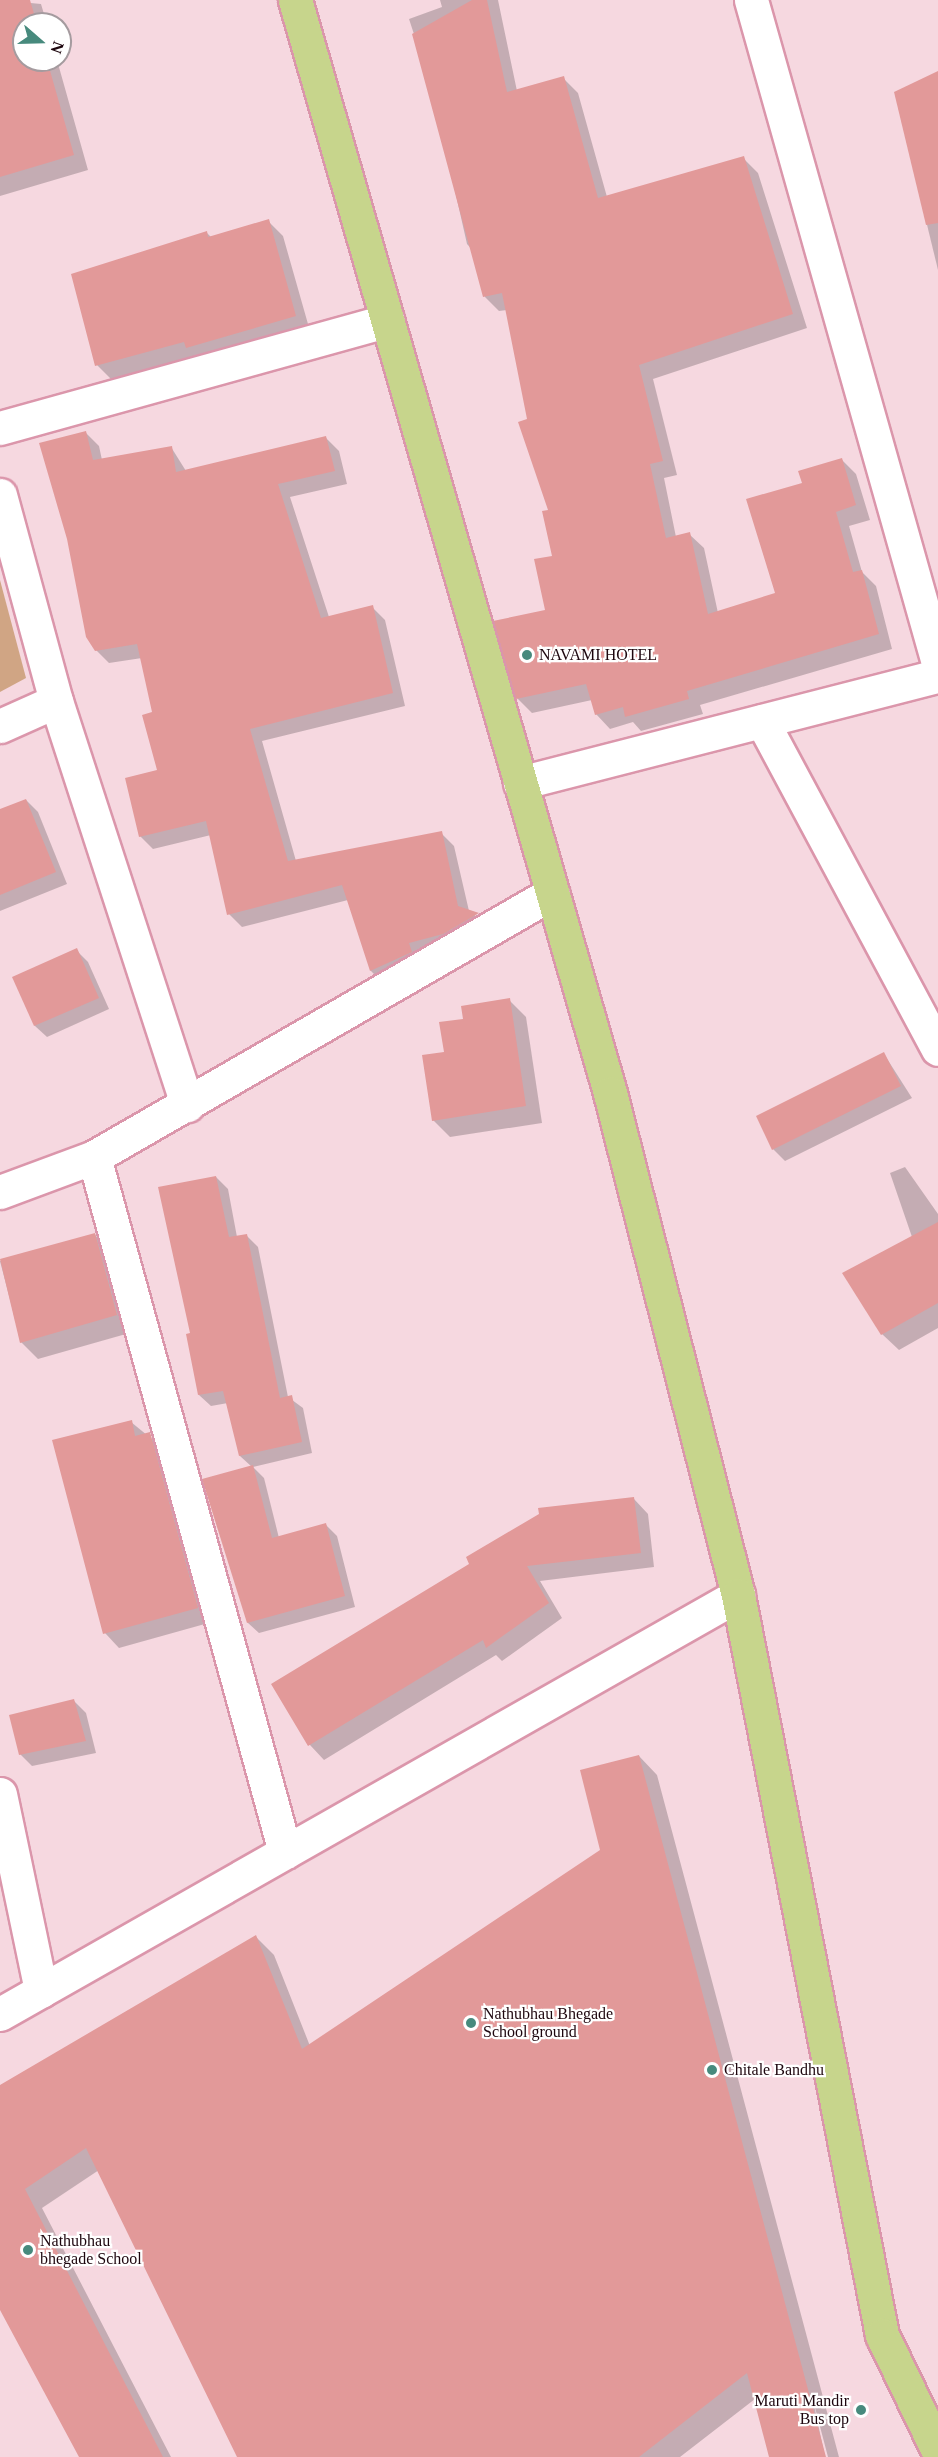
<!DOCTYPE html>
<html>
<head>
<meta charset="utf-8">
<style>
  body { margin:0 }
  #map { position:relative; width:938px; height:2457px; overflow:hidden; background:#f6d8e0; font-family:"Times New Roman",serif }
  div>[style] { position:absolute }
  .green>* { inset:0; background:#d0a584 }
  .shadow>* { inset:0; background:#0003 }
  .building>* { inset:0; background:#e29999 }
  .roads { filter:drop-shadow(2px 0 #db96ab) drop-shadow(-2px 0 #db96ab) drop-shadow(0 2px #db96ab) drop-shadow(0 -2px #db96ab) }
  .minor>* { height:33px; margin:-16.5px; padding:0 16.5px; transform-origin:16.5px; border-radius:16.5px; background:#fff }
  .major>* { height:33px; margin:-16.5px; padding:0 16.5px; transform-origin:16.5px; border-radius:16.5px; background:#c7d58c }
  .dots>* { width:16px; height:16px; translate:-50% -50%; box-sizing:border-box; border:3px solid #fff; border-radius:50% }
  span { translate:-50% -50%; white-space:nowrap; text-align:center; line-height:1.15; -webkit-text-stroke:4.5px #fff; paint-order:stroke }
  .poi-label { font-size:16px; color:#1d060e }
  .left { translate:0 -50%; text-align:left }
  .right { translate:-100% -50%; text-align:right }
  .north { position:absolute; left:12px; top:12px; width:60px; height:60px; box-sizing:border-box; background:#fff; border:2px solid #a59b9f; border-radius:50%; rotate:110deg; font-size:16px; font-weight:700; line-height:24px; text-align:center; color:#1d060e }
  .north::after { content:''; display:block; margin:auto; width:21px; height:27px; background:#478a7d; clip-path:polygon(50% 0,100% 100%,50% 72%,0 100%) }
</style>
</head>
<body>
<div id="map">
  <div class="green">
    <i style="clip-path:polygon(0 580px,26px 678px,0 692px)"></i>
  </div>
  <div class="shadow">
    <i style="clip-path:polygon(0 0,41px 4px,47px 24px,24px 24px,24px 60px,57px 60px,88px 170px,0 196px)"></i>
    <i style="clip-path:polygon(440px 0,498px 0,517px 91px,563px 78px,578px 93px,607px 197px,743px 158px,758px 173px,807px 328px,653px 379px,677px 475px,664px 478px,676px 537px,689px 534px,704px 548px,718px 613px,776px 594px,804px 484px,842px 460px,856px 474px,870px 520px,849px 526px,862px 572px,876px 586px,892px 649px,700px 705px,703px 714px,641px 731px,633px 722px,610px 729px,596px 714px,592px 700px,532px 713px,517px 698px,547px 611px,554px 557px,550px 511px,507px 310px,499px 311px,485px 297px,474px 252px,467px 244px,432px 89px,409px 19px,442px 7px)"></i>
    <i style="clip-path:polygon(938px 72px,938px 270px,895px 93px)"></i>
    <i style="clip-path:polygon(268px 221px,283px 236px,310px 331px,112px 380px,97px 365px,206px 232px,211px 237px)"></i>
    <i style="clip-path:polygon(85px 432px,99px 446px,102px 460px,171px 447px,186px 471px,326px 438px,339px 451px,347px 484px,290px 497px,329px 617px,372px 607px,385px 620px,405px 706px,262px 741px,296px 861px,441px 833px,454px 846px,469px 911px,491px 927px,384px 984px,371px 971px,348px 900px,242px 927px,229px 914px,211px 835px,153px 849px,140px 836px,159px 771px,154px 713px,142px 658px,109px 663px,96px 650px)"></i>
    <i style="clip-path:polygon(26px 800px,38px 812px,67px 884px,0 911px,0 811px)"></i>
    <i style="clip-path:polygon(76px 950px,88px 962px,109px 1009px,47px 1037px,35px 1026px,14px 978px)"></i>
    <i style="clip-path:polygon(509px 1000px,526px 1017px,542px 1123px,450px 1137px,433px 1120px,464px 1020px)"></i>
    <i style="clip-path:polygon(884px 1054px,912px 1098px,785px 1161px,773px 1149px,758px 1117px)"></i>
    <i style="clip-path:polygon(905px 1167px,938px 1214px,938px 1328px,899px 1350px,882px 1334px,912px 1237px,890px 1173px)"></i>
    <i style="clip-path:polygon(216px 1177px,228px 1189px,237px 1237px,246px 1235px,258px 1247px,288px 1397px,303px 1408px,312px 1453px,253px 1467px,264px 1478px,279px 1538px,326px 1525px,337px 1536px,355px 1607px,259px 1633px,248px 1623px,252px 1467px,240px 1456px,228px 1403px,211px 1406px,199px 1395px,192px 1334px)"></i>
    <i style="clip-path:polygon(95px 1235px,111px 1251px,133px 1332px,38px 1359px,21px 1342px,0 1261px)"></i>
    <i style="clip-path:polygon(131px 1422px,164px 1449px,212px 1622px,119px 1648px,105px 1633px)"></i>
    <i style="clip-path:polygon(634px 1499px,648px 1514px,654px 1567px,540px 1581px,562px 1618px,502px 1661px,496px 1655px,324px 1760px,310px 1745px,273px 1685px)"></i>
    <i style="clip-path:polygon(74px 1701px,86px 1713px,96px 1753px,32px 1766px,20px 1754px)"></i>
    <i style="clip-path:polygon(639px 1756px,657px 1775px,839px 2457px,828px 2457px,813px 2400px,825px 2457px,771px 2457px,791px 2371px,680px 2457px,239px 2457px,99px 2170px,42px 2208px,171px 2457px,81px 2457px,0 2307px,0 2087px,256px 1937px,274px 1955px,310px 2046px,602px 1851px)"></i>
  </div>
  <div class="building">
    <i style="clip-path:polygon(0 0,30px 0,37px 24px,24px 24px,24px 60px,47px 60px,74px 155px,0 177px)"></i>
    <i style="clip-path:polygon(472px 0,487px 0,507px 92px,564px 76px,598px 198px,744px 156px,793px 314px,639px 365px,663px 461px,650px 464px,666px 538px,690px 532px,708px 614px,775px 593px,746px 499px,802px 483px,798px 471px,842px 458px,856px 505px,836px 512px,853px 572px,862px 570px,879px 634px,687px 691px,689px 699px,625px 717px,623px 707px,595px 715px,586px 684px,516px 699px,493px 621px,545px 610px,534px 559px,552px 556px,542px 511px,548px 510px,518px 422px,527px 419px,502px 293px,483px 297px,412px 34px)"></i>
    <i style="clip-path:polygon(938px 71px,938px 223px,926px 225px,894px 92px)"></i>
    <i style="clip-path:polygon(269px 219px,296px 316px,186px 348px,184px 342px,95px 366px,71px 274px,207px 231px,208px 237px)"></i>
    <i style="clip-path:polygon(86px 431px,93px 460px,172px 446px,176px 472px,326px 436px,335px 471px,278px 484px,321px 618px,373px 605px,393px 693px,250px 729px,288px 861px,442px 831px,458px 906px,479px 913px,443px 934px,409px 943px,412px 952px,370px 971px,342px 885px,227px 915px,206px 821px,139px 837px,125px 778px,157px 770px,142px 715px,152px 712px,137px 644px,95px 651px,86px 637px,67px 539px,39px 443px)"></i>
    <i style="clip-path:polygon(26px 799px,56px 872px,0 895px,0 809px)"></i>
    <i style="clip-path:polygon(77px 948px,99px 998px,34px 1026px,12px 977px)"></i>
    <i style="clip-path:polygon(510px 998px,526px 1106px,432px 1121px,422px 1055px,444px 1052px,439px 1022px,463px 1019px,461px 1006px)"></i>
    <i style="clip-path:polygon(884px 1052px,901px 1086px,772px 1150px,756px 1116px)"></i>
    <i style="clip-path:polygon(216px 1176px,229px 1237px,247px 1234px,280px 1398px,292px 1395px,302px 1442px,239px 1456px,223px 1391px,198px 1395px,186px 1334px,190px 1333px,158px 1187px)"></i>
    <i style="clip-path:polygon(938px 1222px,938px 1303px,881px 1335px,842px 1273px)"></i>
    <i style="clip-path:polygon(95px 1233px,117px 1315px,20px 1343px,0 1259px)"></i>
    <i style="clip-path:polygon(132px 1420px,135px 1436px,150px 1432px,198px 1608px,103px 1634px,52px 1440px)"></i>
    <i style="clip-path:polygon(253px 1465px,272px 1538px,326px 1523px,345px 1596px,247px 1623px,202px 1479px)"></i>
    <i style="clip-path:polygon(634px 1497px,641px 1553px,527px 1566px,549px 1603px,486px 1648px,483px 1640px,308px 1746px,271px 1684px,469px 1564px,466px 1557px,539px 1514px,538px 1508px)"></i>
    <i style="clip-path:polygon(74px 1699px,86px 1741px,19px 1755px,9px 1715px)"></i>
    <i style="clip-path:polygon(639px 1755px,826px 2457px,769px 2457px,747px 2373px,639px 2457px,237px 2457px,86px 2148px,25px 2189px,163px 2457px,79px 2457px,0 2310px,0 2085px,256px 1935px,302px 2049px,600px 1850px,580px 1770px)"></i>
  </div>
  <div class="roads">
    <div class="minor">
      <i style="left:751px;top:0;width:689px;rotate:74.25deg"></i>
      <i style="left:0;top:428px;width:402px;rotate:-15.5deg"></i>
      <i style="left:0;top:495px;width:213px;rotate:74.8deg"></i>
      <i style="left:56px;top:701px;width:425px;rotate:72deg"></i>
      <i style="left:762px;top:721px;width:372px;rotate:61.8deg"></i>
      <i style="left:0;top:726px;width:61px;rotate:-24.1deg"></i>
      <i style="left:520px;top:783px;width:431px;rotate:-14.4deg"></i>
      <i style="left:94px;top:1157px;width:721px;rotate:74.63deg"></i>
      <i style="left:0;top:1192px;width:100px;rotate:-20.4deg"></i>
      <i style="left:94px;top:1157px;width:529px;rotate:-29.96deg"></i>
      <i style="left:0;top:1794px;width:201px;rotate:78.2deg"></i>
      <i style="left:0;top:2014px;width:849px;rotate:-29.59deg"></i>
    </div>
    <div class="major">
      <i style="left:295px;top:0;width:1137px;rotate:73.92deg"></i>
      <i style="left:610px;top:1093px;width:518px;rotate:75.7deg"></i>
      <i style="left:738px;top:1595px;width:754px;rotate:78.99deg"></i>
      <i style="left:882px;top:2335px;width:129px;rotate:64.2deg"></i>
    </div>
  </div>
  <div class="dots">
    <i style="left:527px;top:655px;background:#478a7d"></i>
    <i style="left:471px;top:2023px;background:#478a7d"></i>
    <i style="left:712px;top:2070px;background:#478a7d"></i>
    <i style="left:28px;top:2250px;background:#478a7d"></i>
    <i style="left:861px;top:2410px;background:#478a7d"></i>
  </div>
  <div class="poi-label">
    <span class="left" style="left:539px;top:655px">NAVAMI HOTEL</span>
    <span class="left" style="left:483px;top:2023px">Nathubhau Bhegade<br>School ground</span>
    <span class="left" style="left:724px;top:2070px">Chitale Bandhu</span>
    <span class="left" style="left:40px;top:2250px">Nathubhau<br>bhegade School</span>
    <span class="right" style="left:849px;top:2410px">Maruti Mandir<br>Bus top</span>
  </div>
  <div class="north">N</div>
</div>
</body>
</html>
